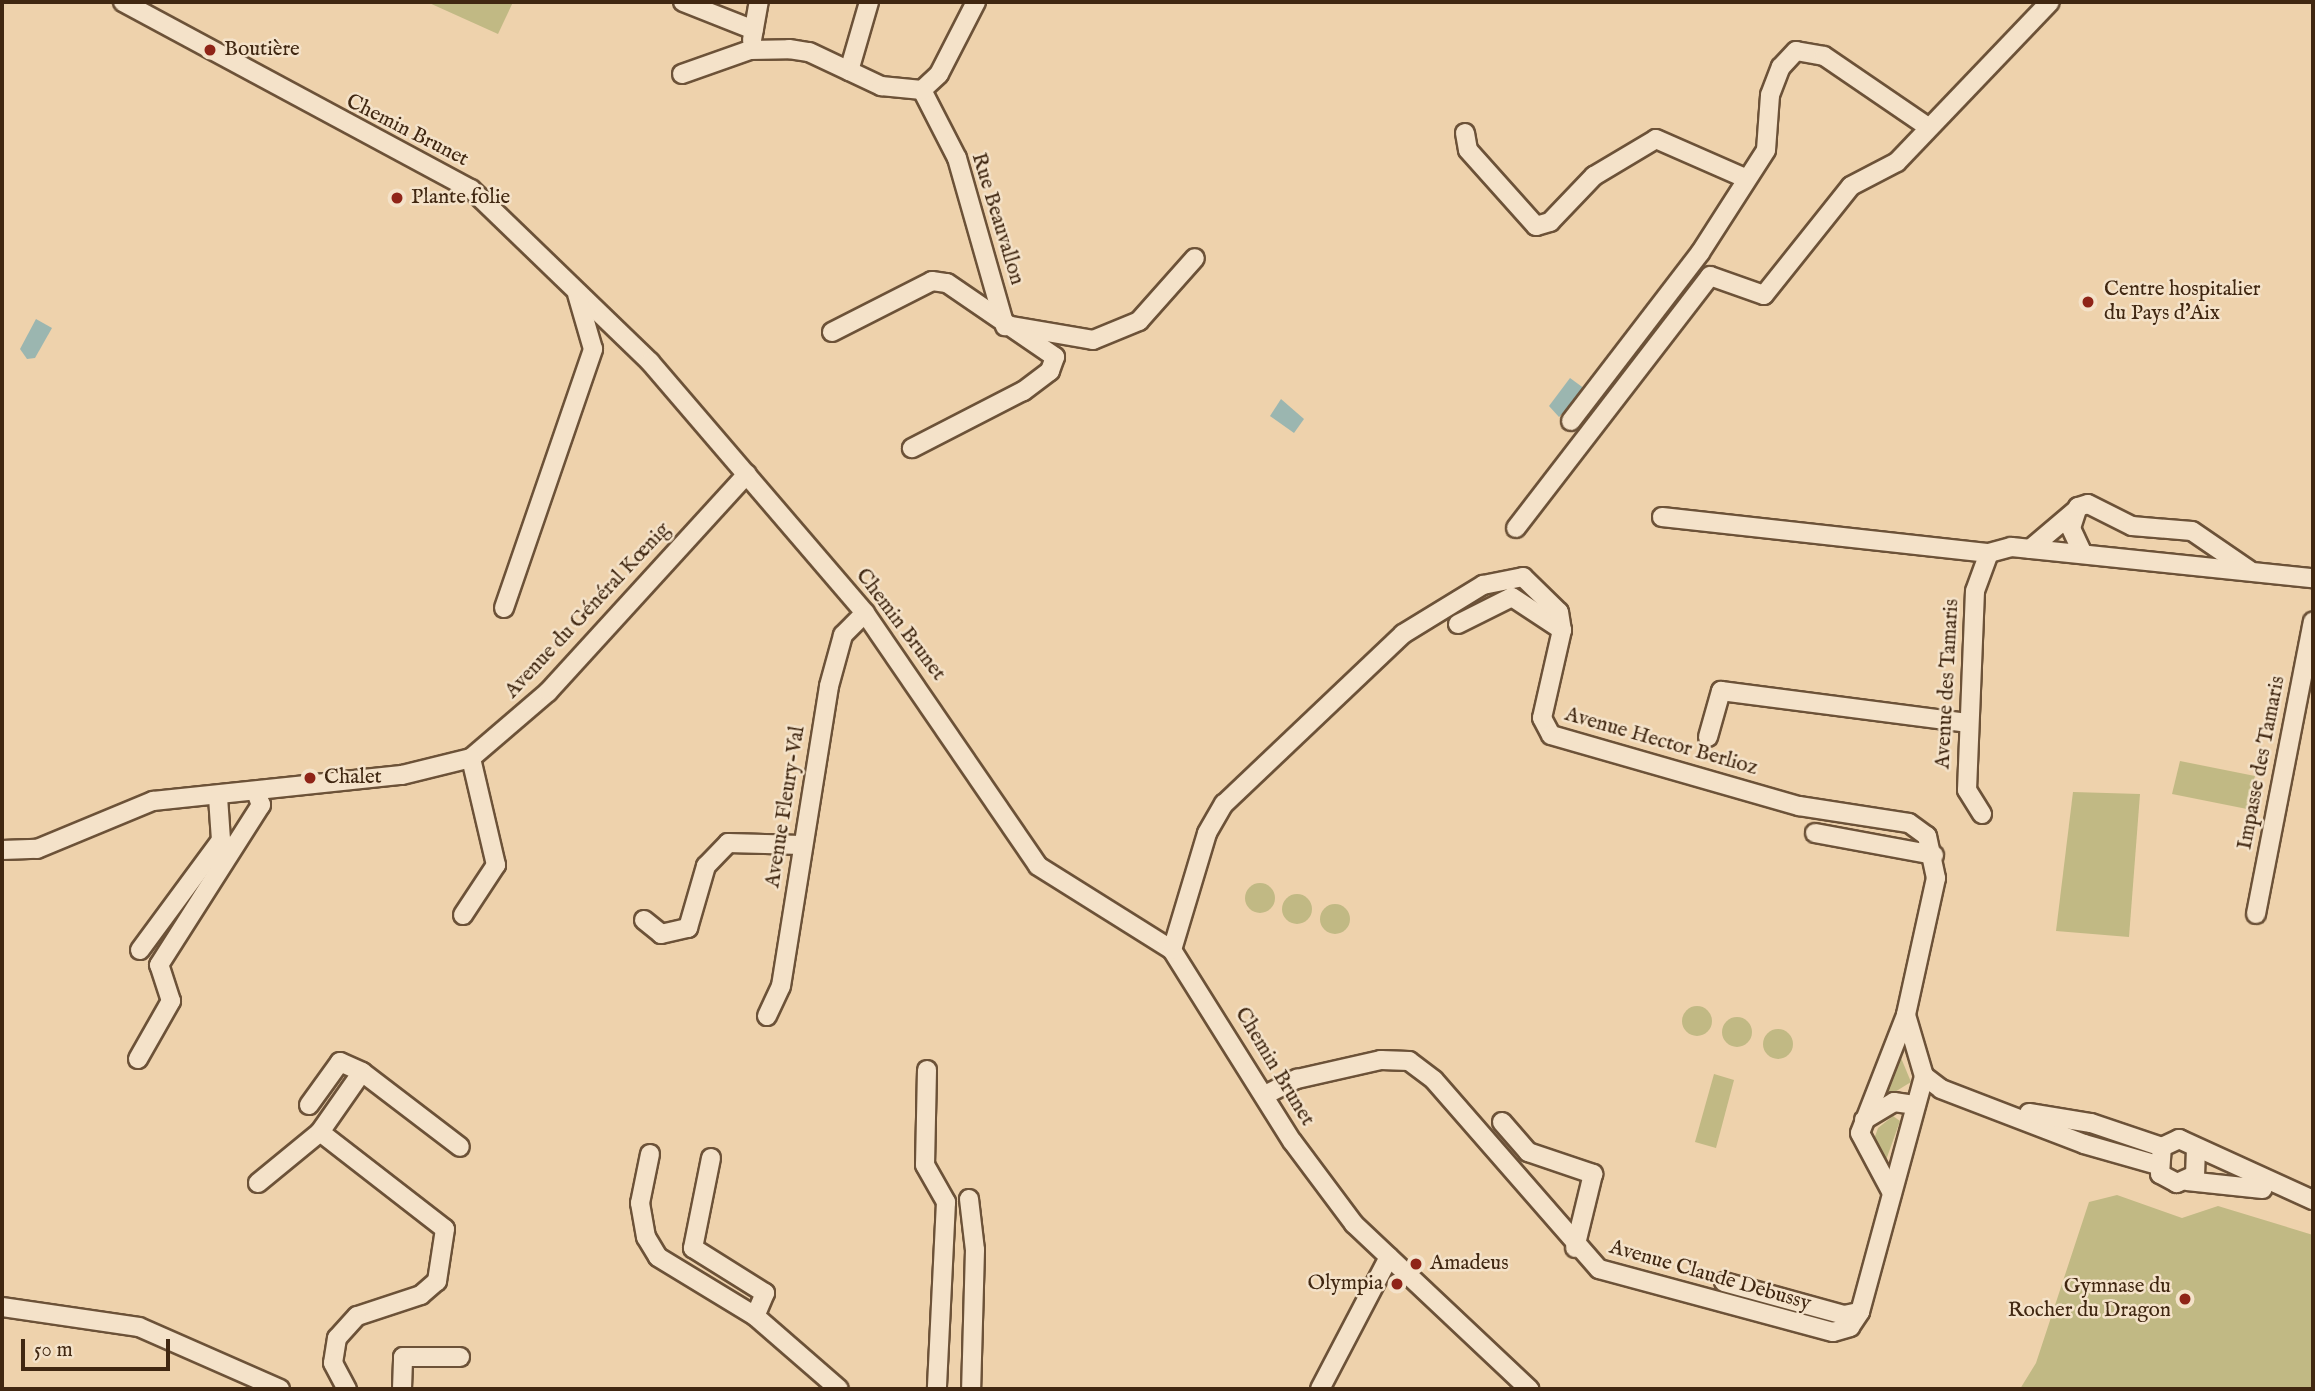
<!DOCTYPE html>
<html>
<head>
<meta charset="utf-8">
<style>
  body { margin:0 }
  #map { position:relative; width:2315px; height:1391px; overflow:hidden; background:#eed2ac; font-family:"IM FELL English",serif }
  div>[style] { position:absolute }
  .green>* { inset:0; background:#c1b984 }
  .round { border-radius:50% }
  .water>* { inset:0; background:#9bb6b0 }
  .roads { filter:drop-shadow(2px 0 #6c5238) drop-shadow(-2px 0 #6c5238) drop-shadow(0 2px #6c5238) drop-shadow(0 -2px #6c5238) }
  .minor>* { height:18px; margin:-9px; padding:0 9px; transform-origin:9px; border-radius:9px; background:#f4e2c9 }
  .dots>* { width:19px; height:19px; translate:-50% -50%; box-sizing:border-box; border:4px solid #f4e2c9; border-radius:50% }
  span { translate:-50% -50%; white-space:nowrap; text-align:center; line-height:1.15; -webkit-text-stroke:5px #f4e2c9; paint-order:stroke }
  .poi-label { font-size:21px; color:#402711 }
  .left { translate:0 -50%; text-align:left }
  .right { translate:-100% -50%; text-align:right }
  .street-label { font-size:21px; color:#402711 }
  .frame { position:absolute; inset:0; border:4px solid #402711; pointer-events:none }
  .scale { position:absolute; left:21px; top:1339px; width:149px; height:32px; box-sizing:border-box; border:4px solid #402711; border-top:0; padding-left:9px; font-size:21px; line-height:24px; white-space:nowrap; color:#402711; -webkit-text-stroke:5px #f4e2c9; paint-order:stroke }
</style>
</head>
<body>
<div id="map">
  <div class="green">
    <i style="clip-path:polygon(427px 2px,513px 2px,498px 34px)"></i>
    <i style="clip-path:polygon(2180px 761px,2255px 776px,2247px 809px,2172px 794px)"></i>
    <i style="clip-path:polygon(2073px 792px,2140px 794px,2129px 937px,2056px 931px)"></i>
    <i class="round" style="left:1245px;top:883px;width:30px;height:30px"></i>
    <i class="round" style="left:1282px;top:894px;width:30px;height:30px"></i>
    <i class="round" style="left:1320px;top:904px;width:30px;height:30px"></i>
    <i class="round" style="left:1682px;top:1006px;width:30px;height:30px"></i>
    <i class="round" style="left:1722px;top:1017px;width:30px;height:30px"></i>
    <i class="round" style="left:1763px;top:1029px;width:30px;height:30px"></i>
    <i style="clip-path:polygon(1899px 1053px,1911px 1082px,1885px 1098px,1882px 1096px)"></i>
    <i style="clip-path:polygon(1714px 1074px,1734px 1080px,1716px 1148px,1695px 1142px)"></i>
    <i style="clip-path:polygon(1893px 1116px,1900px 1121px,1885px 1163px,1873px 1142px,1878px 1128px)"></i>
    <i style="clip-path:polygon(2117px 1195px,2182px 1218px,2218px 1206px,2313px 1235px,2312px 1389px,2020px 1389px,2036px 1363px,2089px 1202px)"></i>
  </div>
  <div class="water">
    <i style="clip-path:polygon(36px 319px,52px 328px,35px 358px,27px 359px,20px 349px)"></i>
    <i style="clip-path:polygon(1570px 378px,1585px 389px,1559px 417px,1549px 406px)"></i>
    <i style="clip-path:polygon(1281px 399px,1304px 419px,1294px 433px,1270px 416px)"></i>
  </div>
  <div class="roads">
    <div class="minor">
      <i style="left:123px;top:2px;width:395px;rotate:28.3deg"></i>
      <i style="left:471px;top:189px;width:249px;rotate:44deg"></i>
      <i style="left:650px;top:362px;width:330px;rotate:49.4deg"></i>
      <i style="left:865px;top:613px;width:306px;rotate:55.6deg"></i>
      <i style="left:1038px;top:866px;width:158px;rotate:32.1deg"></i>
      <i style="left:1172px;top:950px;width:226px;rotate:57.9deg"></i>
      <i style="left:1292px;top:1141px;width:104px;rotate:53.2deg"></i>
      <i style="left:1354px;top:1224px;width:241px;rotate:43.3deg"></i>
      <i style="left:683px;top:2px;width:76px;rotate:21.5deg"></i>
      <i style="left:752px;top:40px;width:39px;rotate:-80deg"></i>
      <i style="left:849px;top:71px;width:72px;rotate:-73.8deg"></i>
      <i style="left:682px;top:74px;width:72px;rotate:-19.4deg"></i>
      <i style="left:750px;top:50px;width:39px;rotate:-1deg"></i>
      <i style="left:789px;top:49px;width:20px;rotate:9deg"></i>
      <i style="left:809px;top:52px;width:80px;rotate:25.3deg"></i>
      <i style="left:881px;top:86px;width:41px;rotate:5.6deg"></i>
      <i style="left:922px;top:90px;width:76px;rotate:62.8deg"></i>
      <i style="left:957px;top:158px;width:175px;rotate:74.1deg"></i>
      <i style="left:922px;top:90px;width:23px;rotate:-43deg"></i>
      <i style="left:939px;top:74px;width:81px;rotate:-62.8deg"></i>
      <i style="left:1465px;top:133px;width:17px;rotate:80deg"></i>
      <i style="left:1468px;top:150px;width:102px;rotate:48.2deg"></i>
      <i style="left:1536px;top:226px;width:15px;rotate:-16deg"></i>
      <i style="left:1550px;top:222px;width:64px;rotate:-46.3deg"></i>
      <i style="left:1594px;top:176px;width:72px;rotate:-30.8deg"></i>
      <i style="left:1656px;top:139px;width:99px;rotate:23.7deg"></i>
      <i style="left:1012px;top:326px;width:82px;rotate:9.8deg"></i>
      <i style="left:1093px;top:340px;width:50px;rotate:-22.4deg"></i>
      <i style="left:1139px;top:321px;width:84px;rotate:-48.4deg"></i>
      <i style="left:832px;top:332px;width:112px;rotate:-27deg"></i>
      <i style="left:932px;top:281px;width:15px;rotate:8deg"></i>
      <i style="left:947px;top:283px;width:131px;rotate:34.4deg"></i>
      <i style="left:1055px;top:357px;width:15px;rotate:110deg"></i>
      <i style="left:1050px;top:371px;width:34px;rotate:143deg"></i>
      <i style="left:1023px;top:391px;width:125px;rotate:152.8deg"></i>
      <i style="left:1571px;top:421px;width:212px;rotate:-52.5deg"></i>
      <i style="left:1700px;top:253px;width:122px;rotate:-57.3deg"></i>
      <i style="left:1766px;top:150px;width:55px;rotate:-85.8deg"></i>
      <i style="left:1770px;top:95px;width:30px;rotate:-69deg"></i>
      <i style="left:1781px;top:67px;width:22px;rotate:-47deg"></i>
      <i style="left:1796px;top:51px;width:28px;rotate:10deg"></i>
      <i style="left:1824px;top:56px;width:126px;rotate:34.3deg"></i>
      <i style="left:1662px;top:517px;width:329px;rotate:6.3deg"></i>
      <i style="left:1516px;top:528px;width:318px;rotate:-52.4deg"></i>
      <i style="left:1710px;top:276px;width:57px;rotate:19.4deg"></i>
      <i style="left:1764px;top:295px;width:139px;rotate:-51.4deg"></i>
      <i style="left:1851px;top:186px;width:52px;rotate:-27.6deg"></i>
      <i style="left:1897px;top:162px;width:221px;rotate:-46.3deg"></i>
      <i style="left:2030px;top:549px;width:59px;rotate:-40.2deg"></i>
      <i style="left:2083px;top:554px;width:29px;rotate:-115deg"></i>
      <i style="left:2071px;top:528px;width:22px;rotate:-72deg"></i>
      <i style="left:2078px;top:507px;width:10px;rotate:-17deg"></i>
      <i style="left:2088px;top:504px;width:49px;rotate:26.6deg"></i>
      <i style="left:2132px;top:526px;width:60px;rotate:4.8deg"></i>
      <i style="left:2192px;top:531px;width:69px;rotate:34.4deg"></i>
      <i style="left:504px;top:608px;width:274px;rotate:-71deg"></i>
      <i style="left:593px;top:349px;width:57px;rotate:-106.2deg"></i>
      <i style="left:1458px;top:624px;width:60px;rotate:-26.6deg"></i>
      <i style="left:1512px;top:597px;width:60px;rotate:33.4deg"></i>
      <i style="left:1708px;top:737px;width:48px;rotate:-74.2deg"></i>
      <i style="left:1721px;top:691px;width:250px;rotate:7.4deg"></i>
      <i style="left:1982px;top:814px;width:28px;rotate:-122deg"></i>
      <i style="left:1967px;top:790px;width:199px;rotate:-87.7deg"></i>
      <i style="left:1975px;top:591px;width:40px;rotate:-69.8deg"></i>
      <i style="left:1989px;top:553px;width:23px;rotate:-15deg"></i>
      <i style="left:2011px;top:547px;width:304px;rotate:5.9deg"></i>
      <i style="left:1815px;top:833px;width:121px;rotate:10.5deg"></i>
      <i style="left:2px;top:850px;width:35px;rotate:-2deg"></i>
      <i style="left:37px;top:849px;width:126px;rotate:-22.5deg"></i>
      <i style="left:153px;top:801px;width:250px;rotate:-6deg"></i>
      <i style="left:402px;top:775px;width:71px;rotate:-13.8deg"></i>
      <i style="left:471px;top:758px;width:101px;rotate:-40.6deg"></i>
      <i style="left:548px;top:692px;width:295px;rotate:-47.6deg"></i>
      <i style="left:2256px;top:914px;width:298px;rotate:-79deg"></i>
      <i style="left:463px;top:915px;width:60px;rotate:-56.6deg"></i>
      <i style="left:496px;top:865px;width:110px;rotate:-103.2deg"></i>
      <i style="left:644px;top:920px;width:22px;rotate:39deg"></i>
      <i style="left:661px;top:934px;width:28px;rotate:-13deg"></i>
      <i style="left:688px;top:928px;width:65px;rotate:-73.8deg"></i>
      <i style="left:706px;top:866px;width:32px;rotate:-46deg"></i>
      <i style="left:728px;top:843px;width:74px;rotate:1.5deg"></i>
      <i style="left:140px;top:950px;width:137px;rotate:-53.6deg"></i>
      <i style="left:221px;top:840px;width:43px;rotate:-94deg"></i>
      <i style="left:1172px;top:950px;width:122px;rotate:-73.3deg"></i>
      <i style="left:1207px;top:833px;width:34px;rotate:-60deg"></i>
      <i style="left:1224px;top:804px;width:247px;rotate:-43.5deg"></i>
      <i style="left:1403px;top:634px;width:94px;rotate:-31.5deg"></i>
      <i style="left:1483px;top:585px;width:41px;rotate:-11.3deg"></i>
      <i style="left:1523px;top:577px;width:50px;rotate:44.2deg"></i>
      <i style="left:1559px;top:612px;width:18px;rotate:81deg"></i>
      <i style="left:1562px;top:630px;width:90px;rotate:102.8deg"></i>
      <i style="left:1542px;top:718px;width:19px;rotate:62deg"></i>
      <i style="left:1551px;top:735px;width:258px;rotate:16deg"></i>
      <i style="left:1799px;top:806px;width:111px;rotate:8.8deg"></i>
      <i style="left:1909px;top:823px;width:22px;rotate:36deg"></i>
      <i style="left:1927px;top:836px;width:43px;rotate:77.9deg"></i>
      <i style="left:1936px;top:878px;width:140px;rotate:102.4deg"></i>
      <i style="left:1906px;top:1015px;width:64px;rotate:73.6deg"></i>
      <i style="left:767px;top:1016px;width:33px;rotate:-65deg"></i>
      <i style="left:781px;top:986px;width:304px;rotate:-80.9deg"></i>
      <i style="left:829px;top:686px;width:53px;rotate:-74.6deg"></i>
      <i style="left:843px;top:635px;width:31px;rotate:-45deg"></i>
      <i style="left:138px;top:1059px;width:67px;rotate:-60.4deg"></i>
      <i style="left:171px;top:1001px;width:38px;rotate:-108deg"></i>
      <i style="left:159px;top:965px;width:190px;rotate:-57.5deg"></i>
      <i style="left:261px;top:805px;width:14px;rotate:-111deg"></i>
      <i style="left:927px;top:1070px;width:95px;rotate:91.2deg"></i>
      <i style="left:925px;top:1165px;width:43px;rotate:60.4deg"></i>
      <i style="left:946px;top:1202px;width:187px;rotate:92.8deg"></i>
      <i style="left:1924px;top:1076px;width:21px;rotate:37deg"></i>
      <i style="left:1941px;top:1089px;width:153px;rotate:21deg"></i>
      <i style="left:2084px;top:1144px;width:76px;rotate:16deg"></i>
      <i style="left:1267px;top:1094px;width:34px;rotate:-27deg"></i>
      <i style="left:1297px;top:1079px;width:86px;rotate:-12.7deg"></i>
      <i style="left:1381px;top:1060px;width:28px;rotate:2deg"></i>
      <i style="left:1409px;top:1061px;width:31px;rotate:37deg"></i>
      <i style="left:1434px;top:1080px;width:251px;rotate:48.9deg"></i>
      <i style="left:1599px;top:1269px;width:242px;rotate:15.1deg"></i>
      <i style="left:1833px;top:1332px;width:18px;rotate:-16deg"></i>
      <i style="left:1850px;top:1327px;width:18px;rotate:-56deg"></i>
      <i style="left:1860px;top:1312px;width:245px;rotate:-74.8deg"></i>
      <i style="left:309px;top:1105px;width:53px;rotate:-54.2deg"></i>
      <i style="left:340px;top:1062px;width:24px;rotate:24deg"></i>
      <i style="left:2029px;top:1113px;width:63px;rotate:9.2deg"></i>
      <i style="left:2091px;top:1123px;width:75px;rotate:18.7deg"></i>
      <i style="left:1864px;top:1120px;width:35px;rotate:-31deg"></i>
      <i style="left:1894px;top:1102px;width:22px;rotate:8deg"></i>
      <i style="left:1502px;top:1122px;width:40px;rotate:49deg"></i>
      <i style="left:1528px;top:1152px;width:69px;rotate:18.7deg"></i>
      <i style="left:1593px;top:1174px;width:76px;rotate:103.7deg"></i>
      <i style="left:320px;top:1132px;width:73px;rotate:-55deg"></i>
      <i style="left:362px;top:1072px;width:123px;rotate:37.4deg"></i>
      <i style="left:2196px;top:1148px;width:27px;rotate:92deg"></i>
      <i style="left:2195px;top:1175px;width:20px;rotate:156deg"></i>
      <i style="left:2177px;top:1183px;width:19px;rotate:-152deg"></i>
      <i style="left:2160px;top:1174px;width:27px;rotate:-86deg"></i>
      <i style="left:2162px;top:1147px;width:19px;rotate:-25deg"></i>
      <i style="left:2179px;top:1139px;width:147px;rotate:24.5deg"></i>
      <i style="left:650px;top:1154px;width:50px;rotate:101.5deg"></i>
      <i style="left:640px;top:1203px;width:35px;rotate:80deg"></i>
      <i style="left:646px;top:1237px;width:23px;rotate:59deg"></i>
      <i style="left:658px;top:1257px;width:114px;rotate:31.3deg"></i>
      <i style="left:755px;top:1316px;width:111px;rotate:41deg"></i>
      <i style="left:711px;top:1158px;width:92px;rotate:101.3deg"></i>
      <i style="left:693px;top:1248px;width:85px;rotate:32deg"></i>
      <i style="left:765px;top:1293px;width:25px;rotate:113deg"></i>
      <i style="left:2187px;top:1181px;width:76px;rotate:6deg"></i>
      <i style="left:258px;top:1183px;width:80px;rotate:-39.4deg"></i>
      <i style="left:320px;top:1132px;width:158px;rotate:37.8deg"></i>
      <i style="left:445px;top:1229px;width:53px;rotate:98.7deg"></i>
      <i style="left:437px;top:1281px;width:21px;rotate:139deg"></i>
      <i style="left:421px;top:1295px;width:67px;rotate:161.8deg"></i>
      <i style="left:357px;top:1316px;width:30px;rotate:132deg"></i>
      <i style="left:337px;top:1338px;width:25px;rotate:99deg"></i>
      <i style="left:333px;top:1363px;width:30px;rotate:62deg"></i>
      <i style="left:1892px;top:1193px;width:68px;rotate:-118.1deg"></i>
      <i style="left:1860px;top:1133px;width:127px;rotate:-68.7deg"></i>
      <i style="left:969px;top:1199px;width:51px;rotate:83.3deg"></i>
      <i style="left:975px;top:1250px;width:139px;rotate:91.6deg"></i>
      <i style="left:1724px;top:1282px;width:124px;rotate:15.4deg"></i>
      <i style="left:1844px;top:1315px;width:16px;rotate:-11deg"></i>
      <i style="left:2px;top:1307px;width:138px;rotate:8.3deg"></i>
      <i style="left:139px;top:1327px;width:154px;rotate:23.7deg"></i>
      <i style="left:402px;top:1389px;width:32px;rotate:-88deg"></i>
      <i style="left:403px;top:1357px;width:57px"></i>
      <i style="left:1320px;top:1389px;width:149px;rotate:-62.4deg"></i>
    </div>
  </div>
  <div class="dots">
    <i style="left:210px;top:50px;background:#8f2418"></i>
    <i style="left:397px;top:198px;background:#8f2418"></i>
    <i style="left:2088px;top:302px;background:#8f2418"></i>
    <i style="left:310px;top:778px;background:#8f2418"></i>
    <i style="left:1416px;top:1264px;background:#8f2418"></i>
    <i style="left:1397px;top:1284px;background:#8f2418"></i>
    <i style="left:2185px;top:1299px;background:#8f2418"></i>
  </div>
  <div class="poi-label">
    <span class="left" style="left:224px;top:50px">Boutière</span>
    <span class="left" style="left:411px;top:198px">Plante folie</span>
    <span class="left" style="left:2104px;top:302px">Centre hospitalier<br>du Pays d'Aix</span>
    <span class="left" style="left:324px;top:778px">Chalet</span>
    <span class="left" style="left:1430px;top:1264px">Amadeus</span>
    <span class="right" style="left:1383px;top:1284px">Olympia</span>
    <span class="right" style="left:2171px;top:1299px">Gymnase du<br>Rocher du Dragon</span>
  </div>
  <div class="street-label">
    <span style="left:407px;top:131px;rotate:27deg">Chemin Brunet</span>
    <span style="left:997px;top:219px;rotate:73deg">Rue Beauvallon</span>
    <span style="left:588px;top:611px;rotate:-47deg">Avenue du Général Kœnig</span>
    <span style="left:900px;top:625px;rotate:53deg">Chemin Brunet</span>
    <span style="left:1948px;top:684px;rotate:-87deg">Avenue des Tamaris</span>
    <span style="left:1661px;top:742px;rotate:16deg">Avenue Hector Berlioz</span>
    <span style="left:2262px;top:763px;rotate:-79deg">Impasse des Tamaris</span>
    <span style="left:786px;top:807px;rotate:-81deg">Avenue Fleury-Val</span>
    <span style="left:1274px;top:1067px;rotate:59deg">Chemin Brunet</span>
    <span style="left:1710px;top:1276px;rotate:16deg">Avenue Claude Debussy</span>
  </div>
  <div class="frame"></div>
  <div class="scale">50 m</div>
</div>
</body>
</html>
